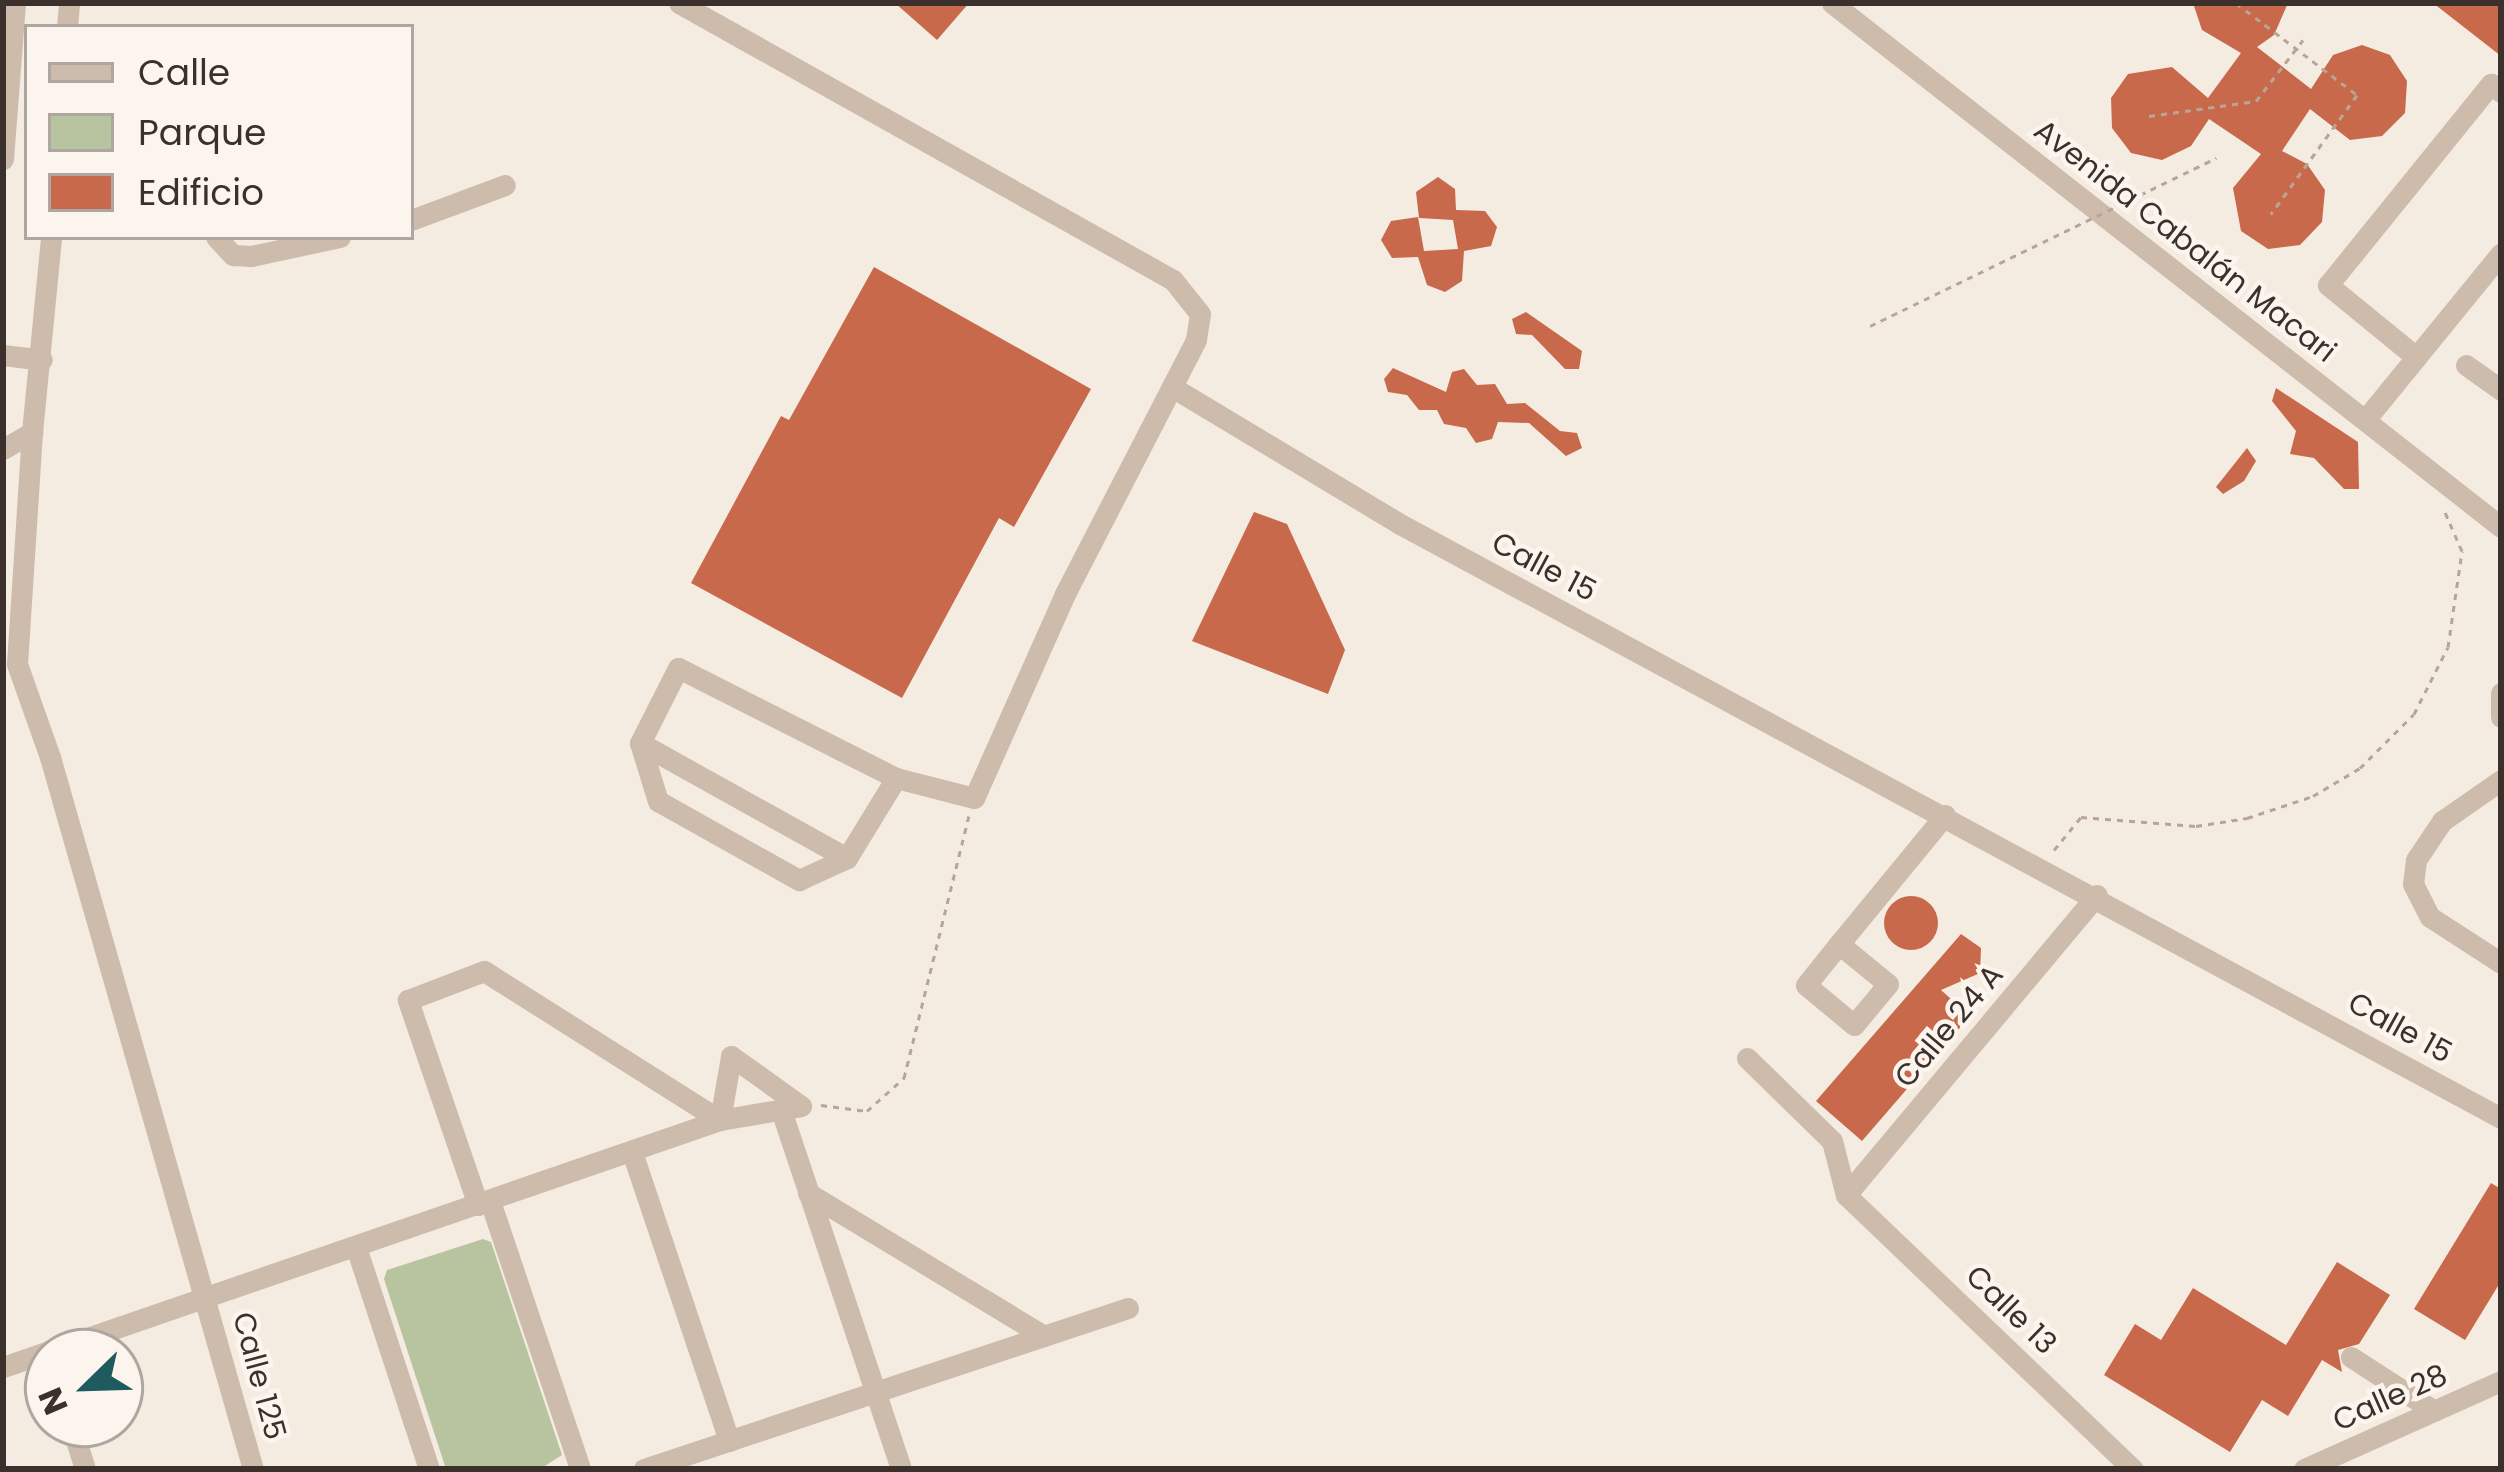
<!DOCTYPE html>
<html>
<head>
<meta charset="utf-8">
<style>
  body { margin:0 }
  #map { position:relative; width:2504px; height:1472px; overflow:hidden; background:#f4ebe1; font-family:Poppins,sans-serif }
  div>[style] { position:absolute }
  .green>* { inset:0; background:#b8c4a0 }
  .building>* { inset:0; background:#c8694b }
  .round { border-radius:50% }
  .path>* { height:3px; margin-top:-1.5px; transform-origin:0; background:repeating-linear-gradient(90deg,#b9a596 0 6px,transparent 0 12px) }
  .minor>* { height:21px; margin:-10.5px; padding:0 10.5px; transform-origin:10.5px; border-radius:10.5px; background:#cdbbac }
  .path-bridge>* { height:3px; margin-top:-1.5px; transform-origin:0; background:repeating-linear-gradient(90deg,#b9a596 0 6px,transparent 0 12px) }
  span { translate:-50% -50%; white-space:nowrap; text-align:center; line-height:1.15; -webkit-text-stroke:9px #fbf5ee; paint-order:stroke }
  .street-label { font-size:30px; color:#3b302b }
  .frame { position:absolute; inset:0; border:6px solid #3b302b; pointer-events:none }
  .legend { position:absolute; left:24px; top:24px; width:390px; height:216px; box-sizing:border-box; background:#fbf5ee; border:3px solid #aea6a0; margin:0; padding:15px 21px; list-style:none; font-size:36px; color:#3b302b }
  .legend li { display:flex; align-items:center; gap:24px; height:60px }
  .legend b { width:60px; border:3px solid #aea6a0 }
  .north { position:absolute; left:24px; top:1328px; width:120px; height:120px; box-sizing:border-box; background:#fbf5ee; border:3px solid #aea6a0; border-radius:50%; rotate:247deg; font-size:33px; font-weight:700; line-height:48px; text-align:center; color:#3b302b }
  .north::after { content:''; display:block; margin:auto; width:42px; height:54px; background:#1f5a5e; clip-path:polygon(50% 0,100% 100%,50% 72%,0 100%) }
</style>
</head>
<body>
<div id="map">
  <div class="green">
    <i style="clip-path:polygon(483px 1239px,491px 1242px,562px 1455px,540px 1469px,446px 1469px,384px 1279px,387px 1270px)"></i>
  </div>
  <div class="building">
    <i style="clip-path:polygon(895px 3px,969px 3px,937px 40px)"></i>
    <i style="clip-path:polygon(2193px 3px,2288px 3px,2274px 35px,2257px 47px,2311px 89px,2333px 55px,2362px 45px,2390px 55px,2407px 81px,2405px 113px,2382px 136px,2350px 140px,2310px 109px,2282px 151px,2307px 164px,2325px 190px,2322px 222px,2300px 245px,2268px 249px,2241px 231px,2233px 188px,2261px 154px,2209px 119px,2191px 146px,2162px 160px,2131px 153px,2112px 128px,2111px 98px,2128px 74px,2172px 67px,2208px 98px,2241px 53px,2202px 30px)"></i>
    <i style="clip-path:polygon(2433px 3px,2501px 3px,2501px 56px)"></i>
    <i style="clip-path:polygon(1438px 177px,1455px 189px,1456px 210px,1485px 211px,1497px 227px,1491px 246px,1464px 251px,1462px 281px,1445px 292px,1427px 285px,1418px 257px,1392px 258px,1381px 240px,1391px 221px,1418px 217px,1424px 251px,1458px 249px,1453px 220px,1419px 218px,1416px 192px)"></i>
    <i style="clip-path:polygon(874px 267px,1091px 389px,1014px 527px,999px 518px,902px 698px,691px 583px,781px 416px,789px 420px)"></i>
    <i style="clip-path:polygon(1526px 312px,1582px 351px,1579px 369px,1565px 369px,1532px 335px,1516px 334px,1512px 319px)"></i>
    <i style="clip-path:polygon(1393px 368px,1446px 392px,1452px 372px,1464px 369px,1477px 385px,1495px 384px,1507px 404px,1525px 403px,1560px 431px,1577px 433px,1582px 448px,1566px 456px,1529px 423px,1498px 422px,1492px 439px,1476px 443px,1466px 428px,1444px 424px,1437px 410px,1419px 410px,1407px 395px,1388px 392px,1384px 379px)"></i>
    <i style="clip-path:polygon(2276px 388px,2358px 442px,2359px 489px,2344px 489px,2314px 458px,2290px 454px,2296px 431px,2272px 401px)"></i>
    <i style="clip-path:polygon(2247px 448px,2256px 461px,2244px 481px,2223px 494px,2216px 487px)"></i>
    <i style="clip-path:polygon(1254px 512px,1287px 524px,1345px 650px,1328px 694px,1192px 641px)"></i>
    <i class="round" style="left:1884px;top:896px;width:54px;height:54px"></i>
    <i style="clip-path:polygon(1961px 934px,1981px 948px,1980px 973px,1941px 990px,1970px 1016px,1862px 1141px,1816px 1101px)"></i>
    <i style="clip-path:polygon(2491px 1183px,2501px 1189px,2501px 1281px,2465px 1340px,2414px 1309px)"></i>
    <i style="clip-path:polygon(2337px 1262px,2390px 1295px,2359px 1344px,2338px 1350px,2342px 1372px,2322px 1360px,2288px 1416px,2262px 1400px,2230px 1452px,2104px 1375px,2135px 1324px,2161px 1340px,2193px 1288px,2286px 1345px)"></i>
  </div>
  <div class="path">
    <i style="left:2236px;top:3px;width:152px;rotate:37.2deg"></i>
    <i style="left:2357px;top:95px;width:147px;rotate:125.9deg"></i>
    <i style="left:2149px;top:116px;width:108px;rotate:-8deg"></i>
    <i style="left:2256px;top:101px;width:77px;rotate:-52.4deg"></i>
    <i style="left:2054px;top:850px;width:43px;rotate:-50.7deg"></i>
    <i style="left:2081px;top:817px;width:115px;rotate:4.5deg"></i>
    <i style="left:2196px;top:826px;width:52px;rotate:-8.9deg"></i>
    <i style="left:2247px;top:818px;width:70px;rotate:-18.4deg"></i>
    <i style="left:2313px;top:796px;width:55px;rotate:-30.8deg"></i>
    <i style="left:2360px;top:768px;width:76px;rotate:-45deg"></i>
    <i style="left:2414px;top:714px;width:75px;rotate:-63.1deg"></i>
    <i style="left:2448px;top:647px;width:97px;rotate:-81.7deg"></i>
    <i style="left:2462px;top:551px;width:43px;rotate:-113.6deg"></i>
    <i style="left:821px;top:1105px;width:46px;rotate:7.4deg"></i>
    <i style="left:867px;top:1111px;width:50px;rotate:-41.7deg"></i>
    <i style="left:904px;top:1078px;width:270px;rotate:-76.1deg"></i>
  </div>
  <div class="minor">
    <i style="left:679px;top:3px;width:566px;rotate:29.28deg"></i>
    <i style="left:1173px;top:280px;width:43px;rotate:51.5deg"></i>
    <i style="left:1200px;top:314px;width:26px;rotate:99deg"></i>
    <i style="left:1196px;top:340px;width:286px;rotate:117.3deg"></i>
    <i style="left:1065px;top:594px;width:223px;rotate:114deg"></i>
    <i style="left:974px;top:798px;width:81px;rotate:-165.6deg"></i>
    <i style="left:896px;top:778px;width:244px;rotate:-153.2deg"></i>
    <i style="left:678px;top:668px;width:84px;rotate:116.9deg"></i>
    <i style="left:640px;top:743px;width:61px;rotate:72.8deg"></i>
    <i style="left:658px;top:801px;width:162px;rotate:29.3deg"></i>
    <i style="left:799px;top:880px;width:53px;rotate:-24.6deg"></i>
    <i style="left:847px;top:858px;width:94px;rotate:-58.5deg"></i>
    <i style="left:1832px;top:3px;width:850px;rotate:38.07deg"></i>
    <i style="left:67px;top:27px;width:24px;rotate:-85deg"></i>
    <i style="left:3px;top:159px;width:156px;rotate:-85.6deg"></i>
    <i style="left:411px;top:220px;width:100px;rotate:-20.4deg"></i>
    <i style="left:216px;top:237px;width:25px;rotate:47deg"></i>
    <i style="left:233px;top:255px;width:18px;rotate:3deg"></i>
    <i style="left:251px;top:256px;width:91px;rotate:-12.1deg"></i>
    <i style="left:3px;top:355px;width:39px;rotate:7deg"></i>
    <i style="left:2416px;top:357px;width:114px;rotate:-140.7deg"></i>
    <i style="left:2328px;top:285px;width:259px;rotate:-51deg"></i>
    <i style="left:2491px;top:84px;width:13px;rotate:39deg"></i>
    <i style="left:2466px;top:365px;width:43px;rotate:35.5deg"></i>
    <i style="left:1172px;top:387px;width:266px;rotate:31deg"></i>
    <i style="left:1400px;top:524px;width:1251px;rotate:28.35deg"></i>
    <i style="left:2365px;top:420px;width:215px;rotate:-50.8deg"></i>
    <i style="left:32px;top:432px;width:232px;rotate:93.7deg"></i>
    <i style="left:17px;top:664px;width:99px;rotate:70.5deg"></i>
    <i style="left:50px;top:757px;width:740px;rotate:74.09deg"></i>
    <i style="left:3px;top:449px;width:34px;rotate:-30deg"></i>
    <i style="left:32px;top:432px;width:196px;rotate:-84.4deg"></i>
    <i style="left:2501px;top:693px;width:24px;rotate:90deg"></i>
    <i style="left:640px;top:743px;width:237px;rotate:29.1deg"></i>
    <i style="left:2501px;top:780px;width:72px;rotate:145.2deg"></i>
    <i style="left:2442px;top:821px;width:47px;rotate:123.7deg"></i>
    <i style="left:2416px;top:860px;width:24px;rotate:97deg"></i>
    <i style="left:2413px;top:884px;width:37px;rotate:63deg"></i>
    <i style="left:2430px;top:917px;width:85px;rotate:32.9deg"></i>
    <i style="left:1839px;top:944px;width:63px;rotate:39.2deg"></i>
    <i style="left:1888px;top:984px;width:53px;rotate:129.7deg"></i>
    <i style="left:1854px;top:1025px;width:62px;rotate:-140.2deg"></i>
    <i style="left:1806px;top:985px;width:53px;rotate:-51.2deg"></i>
    <i style="left:1839px;top:944px;width:167px;rotate:-50.6deg"></i>
    <i style="left:1747px;top:1058px;width:119px;rotate:44.3deg"></i>
    <i style="left:1832px;top:1141px;width:56px;rotate:75.5deg"></i>
    <i style="left:781px;top:1110px;width:379px;rotate:71.5deg"></i>
    <i style="left:720px;top:1120px;width:65px;rotate:-80.2deg"></i>
    <i style="left:731px;top:1056px;width:86px;rotate:35.5deg"></i>
    <i style="left:632px;top:1152px;width:305px;rotate:71.4deg"></i>
    <i style="left:808px;top:1193px;width:276px;rotate:31.2deg"></i>
    <i style="left:1846px;top:1195px;width:397px;rotate:43.7deg"></i>
    <i style="left:1846px;top:1195px;width:391px;rotate:-50.1deg"></i>
    <i style="left:490px;top:1201px;width:283px;rotate:71.4deg"></i>
    <i style="left:478px;top:1205px;width:217px;rotate:-108.9deg"></i>
    <i style="left:408px;top:1000px;width:81px;rotate:-20.9deg"></i>
    <i style="left:484px;top:971px;width:279px;rotate:32.3deg"></i>
    <i style="left:356px;top:1247px;width:234px;rotate:71.8deg"></i>
    <i style="left:2351px;top:1357px;width:99px;rotate:33deg"></i>
    <i style="left:3px;top:1367px;width:758px;rotate:-19.01deg"></i>
    <i style="left:720px;top:1120px;width:82px;rotate:-9.8deg"></i>
    <i style="left:71px;top:1424px;width:47px;rotate:72.7deg"></i>
    <i style="left:644px;top:1469px;width:510px;rotate:-18.4deg"></i>
    <i style="left:2304px;top:1469px;width:216px;rotate:-24.1deg"></i>
  </div>
  <div class="path-bridge">
    <i style="left:1870px;top:326px;width:385px;rotate:-25.9deg"></i>
  </div>
  <div class="street-label">
    <span style="left:2185px;top:241px;rotate:38deg">Avenida Cabalán Macari</span>
    <span style="left:1544px;top:567px;rotate:28deg">Calle 15</span>
    <span style="left:1949px;top:1026px;rotate:-50deg">Calle 24 A</span>
    <span style="left:2400px;top:1028px;rotate:29deg">Calle 15</span>
    <span style="left:2011px;top:1310px;rotate:44deg">Calle 13</span>
    <span style="left:259px;top:1376px;rotate:75deg">Calle 125</span>
    <span style="left:2390px;top:1398px;rotate:-24deg">Calle 28</span>
  </div>
  <div class="frame"></div>
  <ul class="legend">
  <li><b style="height:15px;background:#cdbbac"></b>Calle</li>
  <li><b style="height:33px;background:#b8c4a0"></b>Parque</li>
  <li><b style="height:33px;background:#c8694b"></b>Edificio</li>
  </ul>
  <div class="north">N</div>
</div>
</body>
</html>
